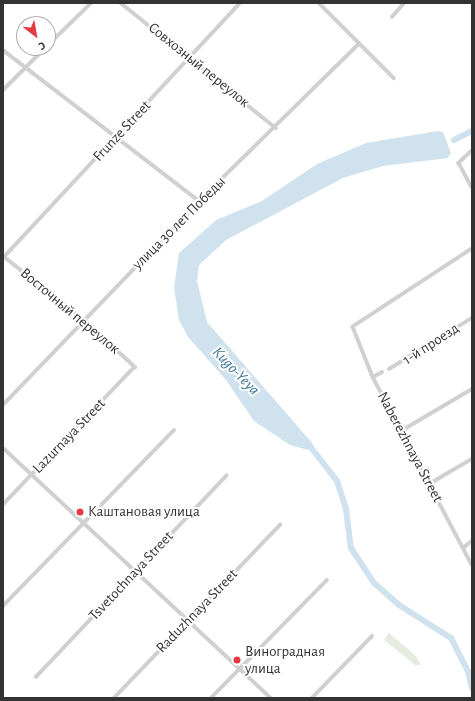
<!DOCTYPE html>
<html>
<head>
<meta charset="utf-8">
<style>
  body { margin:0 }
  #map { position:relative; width:475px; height:701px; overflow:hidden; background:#fff; font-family:"Alegreya Sans",sans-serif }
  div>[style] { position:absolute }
  .green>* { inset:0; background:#e6ecdf }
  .water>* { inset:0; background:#cfe2ee }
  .river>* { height:6px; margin:-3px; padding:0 3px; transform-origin:3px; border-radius:3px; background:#cfe2ee }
  .minor>* { height:3.5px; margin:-1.75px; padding:0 1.75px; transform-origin:1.75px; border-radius:1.75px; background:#d0d0d0 }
  .tertiary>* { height:4px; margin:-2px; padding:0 2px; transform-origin:2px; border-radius:2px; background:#d0d0d0 }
  .dots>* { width:11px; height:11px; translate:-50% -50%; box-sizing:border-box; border:2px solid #fff; border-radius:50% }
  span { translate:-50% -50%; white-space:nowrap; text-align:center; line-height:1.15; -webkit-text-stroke:4px #fff; paint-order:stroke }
  .street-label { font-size:15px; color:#333 }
  .poi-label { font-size:15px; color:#333 }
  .left { translate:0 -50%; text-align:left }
  .water-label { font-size:16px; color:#3f7597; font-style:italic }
  .frame { position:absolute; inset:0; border:4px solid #333; pointer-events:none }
  .north { position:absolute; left:16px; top:16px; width:40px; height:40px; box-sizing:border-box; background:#fff; border:1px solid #adadad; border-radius:50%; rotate:149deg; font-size:11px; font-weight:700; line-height:16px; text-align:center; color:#333 }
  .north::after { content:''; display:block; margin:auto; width:14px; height:18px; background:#e63946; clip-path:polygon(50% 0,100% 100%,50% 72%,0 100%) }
</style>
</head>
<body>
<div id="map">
  <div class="green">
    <i style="clip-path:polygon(389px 633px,416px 656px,421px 665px,415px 665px,384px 640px)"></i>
  </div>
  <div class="water">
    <i style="clip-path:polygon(438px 131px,443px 132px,451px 153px,448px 158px,383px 166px,343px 178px,226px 240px,199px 265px,197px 281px,207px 322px,313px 444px,308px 450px,290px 445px,254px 421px,226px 380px,188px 337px,179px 320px,174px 288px,179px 253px,216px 220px,262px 201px,317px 164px,366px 143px)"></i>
  </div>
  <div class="river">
    <i style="left:454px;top:140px;width:20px;rotate:-27deg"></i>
    <i style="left:306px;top:441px;width:51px;rotate:52.2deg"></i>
    <i style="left:337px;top:481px;width:29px;rotate:72deg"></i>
    <i style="left:346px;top:509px;width:39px;rotate:83deg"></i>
    <i style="left:351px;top:548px;width:42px;rotate:56.7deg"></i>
    <i style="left:374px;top:583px;width:33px;rotate:41deg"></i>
    <i style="left:399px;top:605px;width:62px;rotate:32.4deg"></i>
    <i style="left:451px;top:638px;width:37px;rotate:63deg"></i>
    <i style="left:468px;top:671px;width:18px;rotate:77deg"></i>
  </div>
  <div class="minor">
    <i style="left:121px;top:3px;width:199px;rotate:38.9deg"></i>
    <i style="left:319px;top:3px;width:106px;rotate:45deg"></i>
    <i style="left:392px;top:17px;width:18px;rotate:-49deg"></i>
    <i style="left:3px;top:50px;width:247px;rotate:37.6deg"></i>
    <i style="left:472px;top:151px;width:18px;rotate:137deg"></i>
    <i style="left:459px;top:163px;width:27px;rotate:62deg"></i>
    <i style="left:472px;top:249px;width:142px;rotate:146.8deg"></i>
    <i style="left:353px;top:327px;width:54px;rotate:68.2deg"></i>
    <i style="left:373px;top:377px;width:212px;rotate:62.2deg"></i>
    <i style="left:3px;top:256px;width:104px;rotate:38deg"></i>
    <i style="left:85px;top:320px;width:69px;rotate:43.2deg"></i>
    <i style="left:135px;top:367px;width:191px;rotate:133.7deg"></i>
    <i style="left:4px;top:257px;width:347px;rotate:-47.1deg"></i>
    <i style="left:389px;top:369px;width:97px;rotate:-31.6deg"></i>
    <i style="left:373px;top:377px;width:10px;rotate:-29deg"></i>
    <i style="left:3px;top:405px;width:283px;rotate:-46.1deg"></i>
    <i style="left:199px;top:201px;width:223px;rotate:-44.5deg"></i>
    <i style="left:401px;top:431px;width:82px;rotate:-30.6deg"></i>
    <i style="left:429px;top:484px;width:50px;rotate:-30.2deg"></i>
    <i style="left:463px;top:548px;width:11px;rotate:-38deg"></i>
    <i style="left:3px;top:606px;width:245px;rotate:-45.8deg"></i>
    <i style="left:193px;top:625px;width:107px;rotate:43.1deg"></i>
    <i style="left:36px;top:677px;width:277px;rotate:-46.6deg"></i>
    <i style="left:114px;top:698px;width:240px;rotate:-46.2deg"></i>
    <i style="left:211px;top:698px;width:165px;rotate:-45.5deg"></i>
    <i style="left:312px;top:698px;width:86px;rotate:-45.9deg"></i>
  </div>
  <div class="tertiary">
    <i style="left:48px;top:45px;width:60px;rotate:-44.3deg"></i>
    <i style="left:3px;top:90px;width:59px;rotate:-45deg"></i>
    <i style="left:3px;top:448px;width:260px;rotate:43deg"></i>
  </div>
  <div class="dots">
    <i style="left:80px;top:512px;background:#e63946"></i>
    <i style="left:237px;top:660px;background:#e63946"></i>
  </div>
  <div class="street-label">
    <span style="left:199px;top:65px;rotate:39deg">Совхозный переулок</span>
    <span style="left:122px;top:131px;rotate:-47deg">Frunze Street</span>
    <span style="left:179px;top:223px;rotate:-45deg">улица 30 лет Победы</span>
    <span style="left:70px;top:311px;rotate:40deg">Восточный переулок</span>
    <span style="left:431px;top:344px;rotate:-33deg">1-й проезд</span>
    <span style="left:69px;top:436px;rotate:-46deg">Lazurnaya Street</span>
    <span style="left:410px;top:447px;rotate:62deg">Naberezhnaya Street</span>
    <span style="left:131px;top:576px;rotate:-47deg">Tsvetochnaya Street</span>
    <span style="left:197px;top:611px;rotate:-46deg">Raduzhnaya Street</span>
  </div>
  <div class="poi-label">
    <span class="left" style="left:88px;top:512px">Каштановая улица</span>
    <span class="left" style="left:245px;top:660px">Виноградная<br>улица</span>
  </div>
  <div class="water-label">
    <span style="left:236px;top:371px;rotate:46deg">Kugo-Yeya</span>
  </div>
  <div class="frame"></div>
  <div class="north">С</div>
</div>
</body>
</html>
